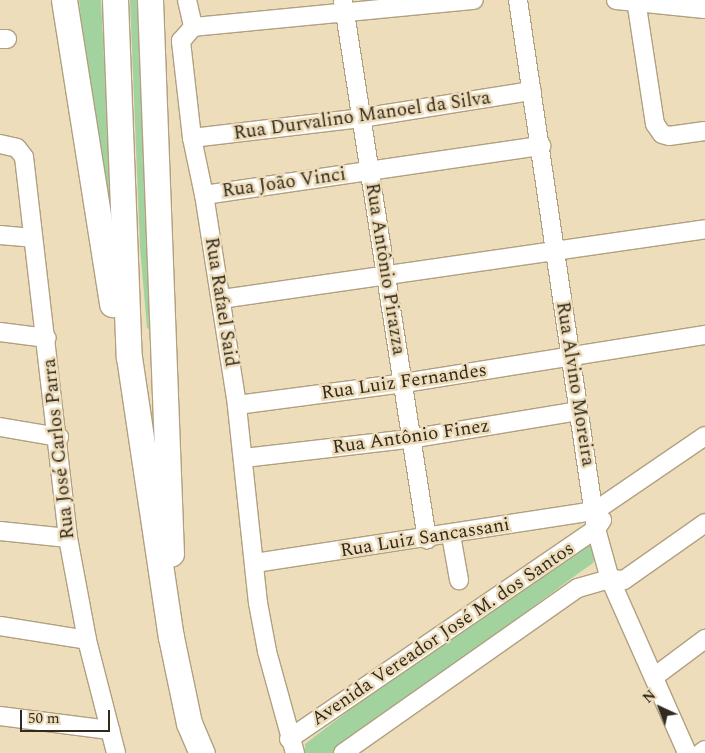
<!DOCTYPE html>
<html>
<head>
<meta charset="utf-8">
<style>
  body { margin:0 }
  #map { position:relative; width:705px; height:753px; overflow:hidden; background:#edb; font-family:Spectral,serif }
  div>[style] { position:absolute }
  .green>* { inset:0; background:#a2d39f }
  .roads { filter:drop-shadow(1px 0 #b1a080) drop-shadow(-1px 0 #b1a080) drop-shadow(0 1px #b1a080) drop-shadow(0 -1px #b1a080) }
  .minor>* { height:18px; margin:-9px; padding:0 9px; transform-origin:9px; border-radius:9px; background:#fff }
  .highway>* { height:25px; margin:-12.5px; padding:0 12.5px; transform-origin:12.5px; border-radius:12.5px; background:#fff }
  span { translate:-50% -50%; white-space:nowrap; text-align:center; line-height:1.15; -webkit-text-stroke:5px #edb; paint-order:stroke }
  .street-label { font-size:19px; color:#312a1d }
  .north { position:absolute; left:635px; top:683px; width:50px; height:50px; -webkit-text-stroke:4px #edb; paint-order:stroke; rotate:317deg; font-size:14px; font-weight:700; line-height:20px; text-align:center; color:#312a1d }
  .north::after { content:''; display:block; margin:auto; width:18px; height:22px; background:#312a1d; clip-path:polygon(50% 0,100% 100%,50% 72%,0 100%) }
  .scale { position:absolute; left:20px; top:710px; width:90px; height:22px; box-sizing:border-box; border:2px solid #312a1d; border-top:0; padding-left:6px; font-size:15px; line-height:18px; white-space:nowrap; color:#312a1d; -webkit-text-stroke:4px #edb; paint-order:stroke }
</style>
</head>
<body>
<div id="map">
  <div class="green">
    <i style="clip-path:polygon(79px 0,101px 0,113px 232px,93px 129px)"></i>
    <i style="clip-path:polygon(130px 0,141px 0,154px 331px,147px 328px,140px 247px)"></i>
    <i style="clip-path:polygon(583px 544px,594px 545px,597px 552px,593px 563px,572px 578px,335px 753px,305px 753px,305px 744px,373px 692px)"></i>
  </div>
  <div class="roads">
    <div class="minor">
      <i style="left:187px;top:0;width:28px;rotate:77deg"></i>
      <i style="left:343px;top:0;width:546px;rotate:81.14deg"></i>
      <i style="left:518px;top:0;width:535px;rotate:81.61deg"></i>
      <i style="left:596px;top:529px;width:52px;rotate:74.4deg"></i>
      <i style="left:610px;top:579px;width:190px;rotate:66.1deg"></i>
      <i style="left:616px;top:0;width:89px;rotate:5.8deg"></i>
      <i style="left:636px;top:0;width:125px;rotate:81.3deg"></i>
      <i style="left:655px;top:124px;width:12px;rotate:55deg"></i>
      <i style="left:662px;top:134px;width:7px;rotate:16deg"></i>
      <i style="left:669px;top:136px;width:36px;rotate:-8deg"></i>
      <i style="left:0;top:39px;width:7px"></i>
      <i style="left:192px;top:138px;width:170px;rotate:-6.7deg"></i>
      <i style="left:361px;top:118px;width:173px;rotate:-9deg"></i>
      <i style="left:0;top:144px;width:17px;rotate:13deg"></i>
      <i style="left:17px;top:148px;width:11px;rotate:52deg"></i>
      <i style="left:24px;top:157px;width:384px;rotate:83.4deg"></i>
      <i style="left:68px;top:538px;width:104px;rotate:79.4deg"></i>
      <i style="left:87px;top:640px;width:117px;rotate:75.6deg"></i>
      <i style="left:204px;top:195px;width:341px;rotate:-8.3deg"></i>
      <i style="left:0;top:235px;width:33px;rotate:5deg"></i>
      <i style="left:221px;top:299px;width:489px;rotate:-8.2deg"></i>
      <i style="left:0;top:332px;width:47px;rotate:7.3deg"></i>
      <i style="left:237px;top:405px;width:168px;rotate:-7.5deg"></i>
      <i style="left:404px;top:383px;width:305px;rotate:-9.1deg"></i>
      <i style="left:0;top:427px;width:60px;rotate:9.6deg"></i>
      <i style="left:244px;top:458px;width:166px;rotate:-6.6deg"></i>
      <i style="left:409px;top:439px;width:171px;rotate:-9.4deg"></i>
      <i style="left:0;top:531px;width:68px;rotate:5.9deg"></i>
      <i style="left:451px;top:535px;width:46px;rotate:79.9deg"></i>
      <i style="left:255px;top:563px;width:344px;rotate:-8.7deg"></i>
      <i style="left:595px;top:511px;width:133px;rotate:-34.3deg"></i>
      <i style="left:0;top:626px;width:88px;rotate:9.1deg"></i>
      <i style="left:654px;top:677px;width:64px;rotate:-36.7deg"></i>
      <i style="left:0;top:716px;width:111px;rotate:7.3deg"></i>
      <i style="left:289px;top:739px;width:372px;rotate:-34.4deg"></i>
      <i style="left:596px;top:529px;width:11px;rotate:-56deg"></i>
      <i style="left:295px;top:753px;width:106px;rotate:-105.4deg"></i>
      <i style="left:267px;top:651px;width:49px;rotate:-100.6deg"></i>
      <i style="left:258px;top:603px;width:199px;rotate:-96.1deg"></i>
      <i style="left:237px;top:405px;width:213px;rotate:-98.9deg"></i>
      <i style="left:204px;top:195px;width:58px;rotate:-101.9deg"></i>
      <i style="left:192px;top:138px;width:98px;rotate:-96.5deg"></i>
      <i style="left:181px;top:41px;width:18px;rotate:-49deg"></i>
      <i style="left:193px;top:27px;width:282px;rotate:-5.5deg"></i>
      <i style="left:343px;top:753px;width:287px;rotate:-35.1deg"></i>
      <i style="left:578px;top:588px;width:33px;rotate:-16deg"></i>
      <i style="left:610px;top:579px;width:14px;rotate:4deg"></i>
      <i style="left:624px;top:580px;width:99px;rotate:-35.1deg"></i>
      <i style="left:701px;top:753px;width:5px;rotate:-37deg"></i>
    </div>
    <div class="highway">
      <i style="left:64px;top:0;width:308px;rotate:81deg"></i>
      <i style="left:115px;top:0;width:357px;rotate:87.8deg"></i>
      <i style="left:129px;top:357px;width:283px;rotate:81.5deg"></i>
      <i style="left:171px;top:637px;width:88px;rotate:78.2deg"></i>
      <i style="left:189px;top:723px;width:33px;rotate:67deg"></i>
      <i style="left:150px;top:0;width:554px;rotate:87.83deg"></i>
    </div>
  </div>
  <div class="street-label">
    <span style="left:362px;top:116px;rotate:-8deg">Rua Durvalino Manoel da Silva</span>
    <span style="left:284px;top:183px;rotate:-8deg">Rua João Vinci</span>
    <span style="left:385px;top:269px;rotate:81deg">Rua Antônio Pirazza</span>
    <span style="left:221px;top:302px;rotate:81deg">Rua Rafael Said</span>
    <span style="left:404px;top:382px;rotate:-8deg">Rua Luiz Fernandes</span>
    <span style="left:575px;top:384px;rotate:81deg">Rua Alvino Moreira</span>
    <span style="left:411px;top:437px;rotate:-8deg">Rua Antônio Finez</span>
    <span style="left:59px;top:449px;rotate:-96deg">Rua José Carlos Parra</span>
    <span style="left:425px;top:538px;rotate:-9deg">Rua Luiz Sancassani</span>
    <span style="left:443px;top:634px;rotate:-34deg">Avenida Vereador José M. dos Santos</span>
  </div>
  <div class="north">N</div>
  <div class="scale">50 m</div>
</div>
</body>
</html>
